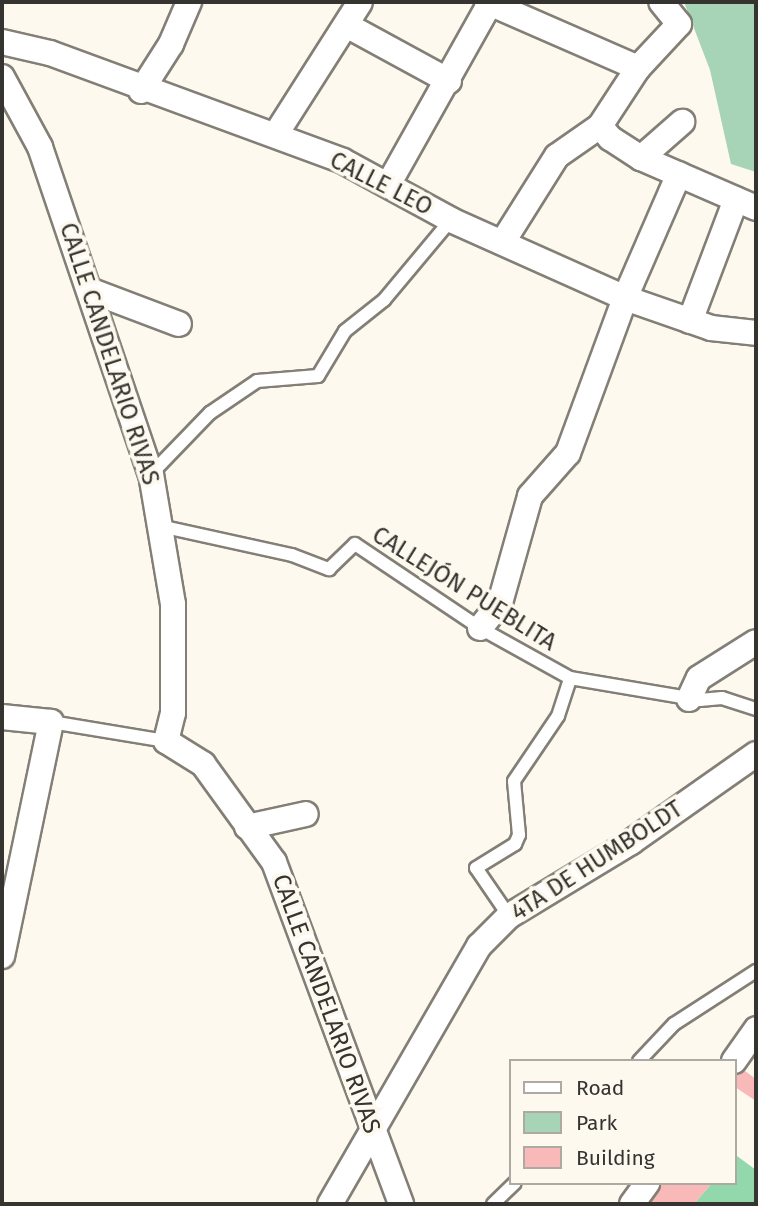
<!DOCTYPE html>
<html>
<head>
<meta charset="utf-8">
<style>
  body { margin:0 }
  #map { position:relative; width:758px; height:1206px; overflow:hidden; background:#fef9ef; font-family:"Fira Sans",sans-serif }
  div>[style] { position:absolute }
  .green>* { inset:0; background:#a7d3b6 }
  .forest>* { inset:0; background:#93d7ac }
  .building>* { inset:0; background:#f8b9b8 }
  .roads { filter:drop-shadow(2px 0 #837f76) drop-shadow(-2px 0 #837f76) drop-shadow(0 2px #837f76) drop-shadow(0 -2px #837f76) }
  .lane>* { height:12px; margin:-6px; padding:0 6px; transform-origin:6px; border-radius:6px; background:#fff }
  .street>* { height:24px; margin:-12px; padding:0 12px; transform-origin:12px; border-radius:12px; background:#fff }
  span { translate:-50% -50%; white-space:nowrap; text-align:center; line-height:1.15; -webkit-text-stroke:7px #fef9ef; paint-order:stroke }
  .street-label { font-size:24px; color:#353430 }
  .frame { position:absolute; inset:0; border:4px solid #353430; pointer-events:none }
  .legend { position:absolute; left:509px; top:1059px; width:228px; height:126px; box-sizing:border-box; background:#fef9ef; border:2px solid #aeaaa3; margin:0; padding:9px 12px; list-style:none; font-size:21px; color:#353430 }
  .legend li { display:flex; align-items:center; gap:14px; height:35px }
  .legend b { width:35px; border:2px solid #aeaaa3 }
</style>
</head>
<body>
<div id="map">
  <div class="green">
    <i style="clip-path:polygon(684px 2px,756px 2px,756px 172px,731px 164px,710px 70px)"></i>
  </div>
  <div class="forest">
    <i style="clip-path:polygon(737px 1156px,756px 1170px,756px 1204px,694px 1204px,712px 1183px,735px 1183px)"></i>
  </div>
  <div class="building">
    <i style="clip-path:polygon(745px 1071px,756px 1079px,756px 1101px,735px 1087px,735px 1075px)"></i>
    <i style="clip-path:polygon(663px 1183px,712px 1183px,694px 1204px,650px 1204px)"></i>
  </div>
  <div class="roads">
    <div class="lane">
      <i style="left:151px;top:474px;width:85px;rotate:-46deg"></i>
      <i style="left:210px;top:413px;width:57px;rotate:-34.2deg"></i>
      <i style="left:257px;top:381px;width:61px;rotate:-4.7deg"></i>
      <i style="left:318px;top:376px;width:52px;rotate:-59deg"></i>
      <i style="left:345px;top:331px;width:50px;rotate:-38.5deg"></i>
      <i style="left:384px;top:300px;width:104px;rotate:-50.1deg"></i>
      <i style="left:160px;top:526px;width:135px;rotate:12.4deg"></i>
      <i style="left:292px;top:555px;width:40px;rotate:21deg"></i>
      <i style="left:329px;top:569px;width:36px;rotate:-44deg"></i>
      <i style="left:355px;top:544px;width:151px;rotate:33.9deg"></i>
      <i style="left:480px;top:628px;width:103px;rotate:29.1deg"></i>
      <i style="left:570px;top:678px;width:132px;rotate:9.6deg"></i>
      <i style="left:700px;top:700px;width:22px;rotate:-5deg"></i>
      <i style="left:722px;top:698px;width:36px;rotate:18deg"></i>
      <i style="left:51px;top:722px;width:117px;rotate:9.4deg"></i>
      <i style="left:509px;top:916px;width:58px;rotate:-124.5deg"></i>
      <i style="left:476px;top:868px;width:46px;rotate:-31.6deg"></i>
      <i style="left:515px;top:844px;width:10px;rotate:-66deg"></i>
      <i style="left:519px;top:835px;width:54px;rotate:-95.3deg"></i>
      <i style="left:514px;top:781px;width:78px;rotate:-55.9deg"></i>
      <i style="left:558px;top:716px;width:40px;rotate:-72deg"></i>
      <i style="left:639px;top:1061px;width:51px;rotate:-46.6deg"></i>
      <i style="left:674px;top:1024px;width:98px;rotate:-32.9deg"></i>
      <i style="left:493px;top:1204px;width:30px;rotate:-44deg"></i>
    </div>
    <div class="street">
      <i style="left:487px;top:2px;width:165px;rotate:23.6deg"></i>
      <i style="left:348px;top:26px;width:115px;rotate:28.6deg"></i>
      <i style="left:2px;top:42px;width:49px;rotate:12.9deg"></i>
      <i style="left:50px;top:53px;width:312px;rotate:20.2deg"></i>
      <i style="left:343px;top:161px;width:123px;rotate:28.6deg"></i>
      <i style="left:451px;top:220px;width:191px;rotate:24.1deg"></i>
      <i style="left:625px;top:298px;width:91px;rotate:19.2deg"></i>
      <i style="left:711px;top:328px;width:45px;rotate:6.3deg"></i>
      <i style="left:2px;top:77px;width:80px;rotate:61.5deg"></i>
      <i style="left:40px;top:147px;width:345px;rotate:71.3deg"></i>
      <i style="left:151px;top:474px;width:132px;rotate:80.4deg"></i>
      <i style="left:173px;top:604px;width:109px;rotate:90deg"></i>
      <i style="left:173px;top:713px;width:29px;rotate:104deg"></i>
      <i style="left:166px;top:741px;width:44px;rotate:31.9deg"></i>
      <i style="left:203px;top:764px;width:121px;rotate:54.1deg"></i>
      <i style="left:274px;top:862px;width:365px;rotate:69.6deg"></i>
      <i style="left:141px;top:91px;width:56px;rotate:-57.4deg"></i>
      <i style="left:171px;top:44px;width:46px;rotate:-66.8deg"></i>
      <i style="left:600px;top:126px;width:16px;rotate:50deg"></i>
      <i style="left:610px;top:138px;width:37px;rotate:33deg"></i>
      <i style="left:641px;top:158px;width:125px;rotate:23.5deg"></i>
      <i style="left:276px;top:134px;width:156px;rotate:-57.5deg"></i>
      <i style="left:641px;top:158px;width:55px;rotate:-41.3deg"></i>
      <i style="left:388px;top:185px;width:209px;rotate:-60.7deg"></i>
      <i style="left:504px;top:240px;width:99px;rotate:-57.8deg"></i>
      <i style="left:557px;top:156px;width:52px;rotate:-34.9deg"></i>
      <i style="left:600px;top:126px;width:69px;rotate:-56.8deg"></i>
      <i style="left:638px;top:68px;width:60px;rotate:-47deg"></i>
      <i style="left:679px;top:24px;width:28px;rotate:-129deg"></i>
      <i style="left:89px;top:290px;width:96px;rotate:20.7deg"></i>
      <i style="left:690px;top:321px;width:130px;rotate:-69.3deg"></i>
      <i style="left:480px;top:628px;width:32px;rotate:-51deg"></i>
      <i style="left:500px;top:603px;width:111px;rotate:-74.3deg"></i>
      <i style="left:530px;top:496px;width:57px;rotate:-48.5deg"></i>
      <i style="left:568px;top:453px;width:165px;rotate:-69.8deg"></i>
      <i style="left:625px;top:298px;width:135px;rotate:-66.5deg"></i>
      <i style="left:689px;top:699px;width:23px;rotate:-65deg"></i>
      <i style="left:699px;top:678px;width:67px;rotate:-32.3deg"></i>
      <i style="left:2px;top:717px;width:49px;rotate:5.8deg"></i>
      <i style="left:51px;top:722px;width:239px;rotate:101.8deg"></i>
      <i style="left:247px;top:827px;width:60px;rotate:-12.4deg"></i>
      <i style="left:734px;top:1061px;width:39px;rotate:-55deg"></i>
      <i style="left:330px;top:1204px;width:298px;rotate:-60deg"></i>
      <i style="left:479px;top:946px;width:42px;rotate:-45deg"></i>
      <i style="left:509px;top:916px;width:143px;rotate:-31.2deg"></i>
      <i style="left:631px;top:842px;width:153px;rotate:-35.1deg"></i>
      <i style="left:632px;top:1204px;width:26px;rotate:-54deg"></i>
    </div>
  </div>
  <div class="street-label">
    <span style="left:381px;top:184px;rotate:27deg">CALLE LEO</span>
    <span style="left:109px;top:354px;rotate:72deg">CALLE CANDELARIO RIVAS</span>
    <span style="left:464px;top:589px;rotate:32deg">CALLEJÓN PUEBLITA</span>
    <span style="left:597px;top:861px;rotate:-33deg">4TA DE HUMBOLDT</span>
    <span style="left:326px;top:1004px;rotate:70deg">CALLE CANDELARIO RIVAS</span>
  </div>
  <div class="frame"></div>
  <ul class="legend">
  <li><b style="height:9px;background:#fff"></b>Road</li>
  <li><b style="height:19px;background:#a7d3b6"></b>Park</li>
  <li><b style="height:19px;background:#f8b9b8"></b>Building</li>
  </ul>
</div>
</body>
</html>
